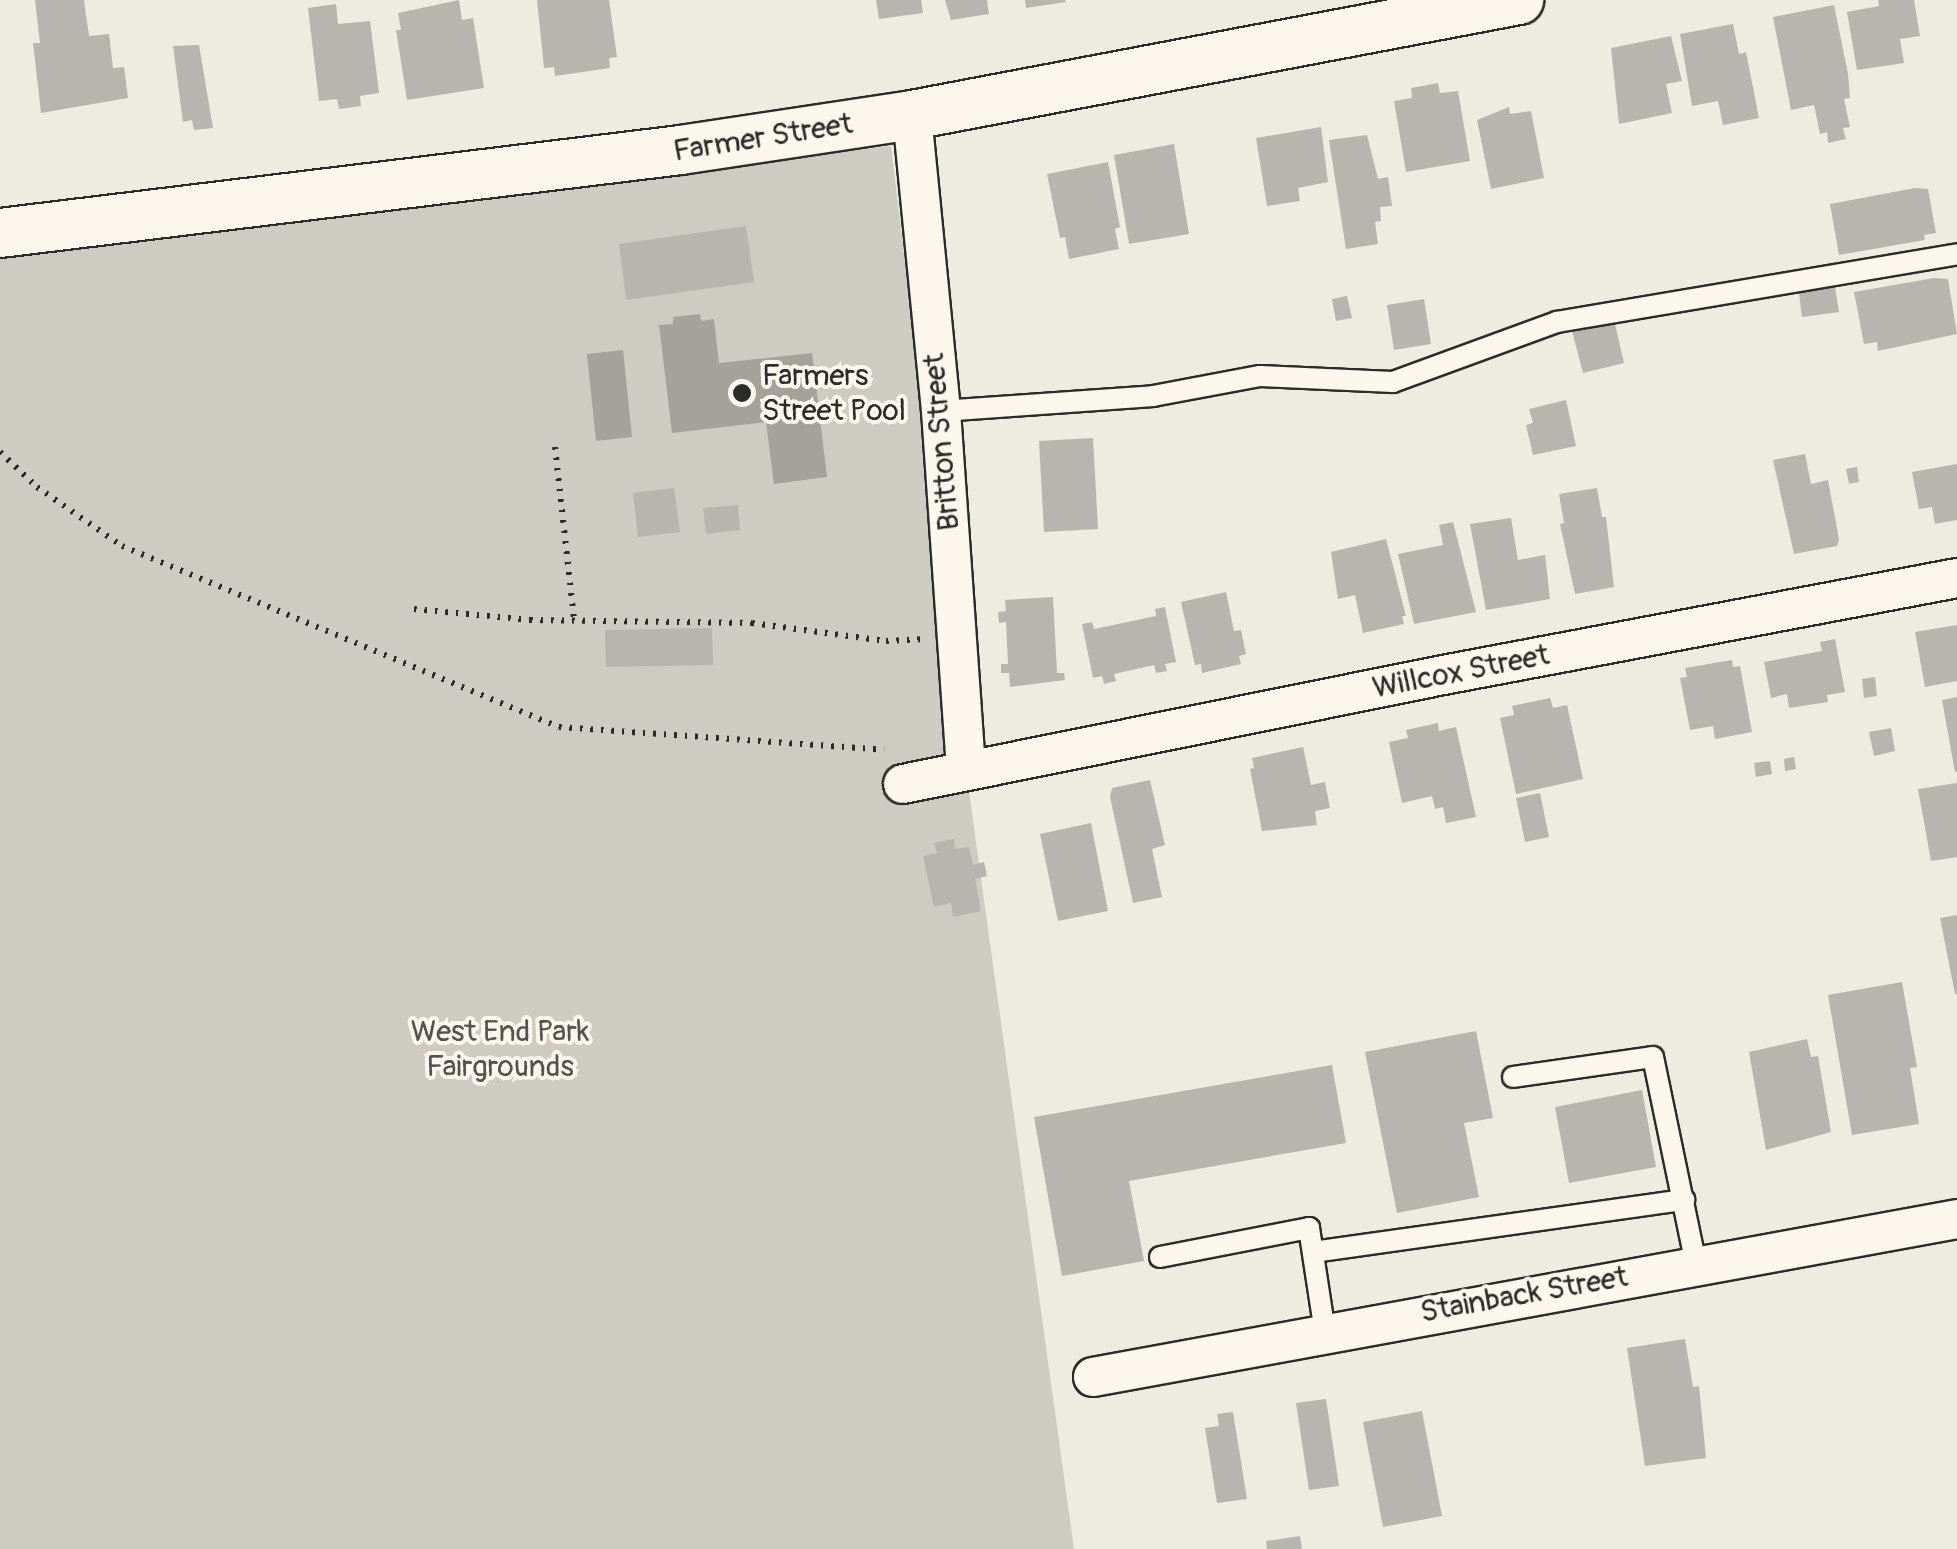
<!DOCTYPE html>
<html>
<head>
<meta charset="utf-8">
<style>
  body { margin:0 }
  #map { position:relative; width:1957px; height:1549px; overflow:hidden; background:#eeebe0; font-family:Pangolin,sans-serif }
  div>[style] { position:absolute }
  .green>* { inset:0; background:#cecbc2 }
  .water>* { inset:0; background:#a4a29a }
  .building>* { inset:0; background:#b8b5ae }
  .path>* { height:6px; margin-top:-3px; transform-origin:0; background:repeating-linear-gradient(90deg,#2b2b2b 0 2.5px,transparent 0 10.5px) }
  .roads { filter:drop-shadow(2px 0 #2b2b2b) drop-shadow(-2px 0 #2b2b2b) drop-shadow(0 2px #2b2b2b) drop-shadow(0 -2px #2b2b2b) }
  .service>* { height:20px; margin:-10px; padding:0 10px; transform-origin:10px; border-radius:10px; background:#fbf7ec }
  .minor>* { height:38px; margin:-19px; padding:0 19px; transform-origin:19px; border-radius:19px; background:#fbf7ec }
  .tertiary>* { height:48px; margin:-24px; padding:0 24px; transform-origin:24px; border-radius:24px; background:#fbf7ec }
  .dots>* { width:28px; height:28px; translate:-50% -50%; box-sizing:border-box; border:5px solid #fbf7ec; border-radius:50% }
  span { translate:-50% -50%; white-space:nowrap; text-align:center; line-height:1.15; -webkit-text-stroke:8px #fbf7ec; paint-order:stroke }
  .street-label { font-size:30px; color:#2b2b2b }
  .poi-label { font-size:30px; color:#2b2b2b }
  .left { translate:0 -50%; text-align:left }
  .park-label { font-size:30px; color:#545351 }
</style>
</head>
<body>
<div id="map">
  <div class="green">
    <i style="clip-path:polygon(891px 146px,966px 770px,1074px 1549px,0 1549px,0 256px)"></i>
  </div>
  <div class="water">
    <i style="clip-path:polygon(700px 314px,701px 321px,714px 319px,719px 363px,812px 353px,827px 477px,774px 484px,766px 422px,672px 433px,659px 325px,673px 324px,673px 317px)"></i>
    <i style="clip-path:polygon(623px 350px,632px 437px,596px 441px,587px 354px)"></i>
  </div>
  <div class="building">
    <i style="clip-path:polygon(35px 0,84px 0,89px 36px,109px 34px,113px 68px,124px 67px,128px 98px,41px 113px,33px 43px,40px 43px)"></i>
    <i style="clip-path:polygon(459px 0,462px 20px,473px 18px,484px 88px,407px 100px,396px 30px,401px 30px,398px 13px)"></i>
    <i style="clip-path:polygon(537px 0,609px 0,617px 57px,609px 58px,610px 68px,555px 76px,554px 67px,544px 68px)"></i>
    <i style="clip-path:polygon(876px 0,921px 0,923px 13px,879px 19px)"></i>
    <i style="clip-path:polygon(945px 0,987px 0,989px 14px,951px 20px)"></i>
    <i style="clip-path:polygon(1025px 0,1065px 0,1066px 2px,1026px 8px)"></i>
    <i style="clip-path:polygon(1878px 0,1914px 0,1920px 36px,1900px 39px,1904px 63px,1857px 70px,1847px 12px,1879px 6px)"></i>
    <i style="clip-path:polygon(336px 4px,338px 24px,370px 21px,379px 93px,360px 96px,361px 106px,339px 109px,337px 99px,319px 101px,308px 8px)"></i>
    <i style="clip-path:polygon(1834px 5px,1848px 74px,1850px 98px,1844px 99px,1850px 127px,1843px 128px,1846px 139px,1828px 143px,1827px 132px,1820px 134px,1814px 105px,1791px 110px,1773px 17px)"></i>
    <i style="clip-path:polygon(1733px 24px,1739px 54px,1746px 52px,1759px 118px,1723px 125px,1718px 101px,1692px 106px,1680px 34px)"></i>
    <i style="clip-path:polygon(1671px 36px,1682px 81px,1666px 84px,1672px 113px,1619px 124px,1611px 48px)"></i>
    <i style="clip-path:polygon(199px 45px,213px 128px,194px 130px,192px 120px,183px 122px,173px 46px)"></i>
    <i style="clip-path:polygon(1438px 83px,1440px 93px,1458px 91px,1470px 161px,1406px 172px,1394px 101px,1412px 98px,1411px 88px)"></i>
    <i style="clip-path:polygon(1509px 107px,1510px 114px,1531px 111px,1544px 178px,1491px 189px,1477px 120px)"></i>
    <i style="clip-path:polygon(1321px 127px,1328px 182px,1298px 188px,1300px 201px,1267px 206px,1256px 138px)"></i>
    <i style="clip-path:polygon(1367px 135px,1378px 179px,1388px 177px,1392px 206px,1380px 207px,1381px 221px,1375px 222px,1378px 244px,1346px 249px,1329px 140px)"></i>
    <i style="clip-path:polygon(1174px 144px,1189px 234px,1129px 244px,1114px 155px)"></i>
    <i style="clip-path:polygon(1108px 162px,1120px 227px,1115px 229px,1119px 249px,1069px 259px,1065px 237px,1060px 238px,1047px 174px)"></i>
    <i style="clip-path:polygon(1915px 188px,1928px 189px,1936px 233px,1924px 235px,1925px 240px,1839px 255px,1830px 204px)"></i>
    <i style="clip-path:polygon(746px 226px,754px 282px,626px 300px,619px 244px)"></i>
    <i style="clip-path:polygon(1934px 278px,1948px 279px,1957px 334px,1878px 351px,1877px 342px,1864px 344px,1854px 292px)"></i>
    <i style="clip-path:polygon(1834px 281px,1839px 312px,1802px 317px,1798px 286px)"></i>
    <i style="clip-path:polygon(1347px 296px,1352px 318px,1336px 321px,1332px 299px)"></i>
    <i style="clip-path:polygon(1424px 299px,1431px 344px,1394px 350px,1387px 305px)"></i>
    <i style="clip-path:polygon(1614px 320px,1624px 363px,1583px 373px,1572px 331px)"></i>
    <i style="clip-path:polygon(1566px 400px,1576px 446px,1533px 455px,1526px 425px,1533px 423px,1529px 409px)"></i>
    <i style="clip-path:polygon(1093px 438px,1098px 529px,1044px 532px,1039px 441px)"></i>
    <i style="clip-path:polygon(1805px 454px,1811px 484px,1828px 480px,1839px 539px,1837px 546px,1794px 554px,1773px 460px)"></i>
    <i style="clip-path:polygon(1957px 464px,1957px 520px,1935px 524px,1932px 507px,1919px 509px,1912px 472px)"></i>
    <i style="clip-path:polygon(1857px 467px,1859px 482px,1849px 484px,1846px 469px)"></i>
    <i style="clip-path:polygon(674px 488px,680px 532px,638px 537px,633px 493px)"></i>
    <i style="clip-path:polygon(1597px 488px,1602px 517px,1606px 517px,1614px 587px,1575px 594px,1560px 524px,1564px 523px,1559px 494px)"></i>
    <i style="clip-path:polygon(738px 505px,740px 530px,706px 534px,703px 508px)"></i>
    <i style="clip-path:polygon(1511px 518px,1518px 560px,1545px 555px,1550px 599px,1486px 610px,1470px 524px)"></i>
    <i style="clip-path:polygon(1453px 522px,1476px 612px,1414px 624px,1398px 554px,1443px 545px,1439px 525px)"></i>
    <i style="clip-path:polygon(1386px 539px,1406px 616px,1402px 616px,1404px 624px,1363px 633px,1355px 595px,1338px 599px,1331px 552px)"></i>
    <i style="clip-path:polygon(1226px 592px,1234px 631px,1241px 630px,1246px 654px,1239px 656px,1241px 664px,1202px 673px,1201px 664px,1195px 665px,1181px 602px)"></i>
    <i style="clip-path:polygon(1053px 597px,1057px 673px,1064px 673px,1065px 680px,1010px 687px,1009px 673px,1001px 673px,1001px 664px,1008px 664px,1006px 622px,999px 623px,998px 612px,1006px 611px,1005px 600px)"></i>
    <i style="clip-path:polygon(1165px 607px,1176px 662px,1165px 664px,1167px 671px,1156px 673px,1154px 665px,1114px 674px,1116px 681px,1104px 684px,1102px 676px,1093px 678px,1082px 624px,1092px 622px,1094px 629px,1156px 616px,1155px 609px)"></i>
    <i style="clip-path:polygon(1957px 625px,1957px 681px,1925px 687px,1915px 632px)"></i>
    <i style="clip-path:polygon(712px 628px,713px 665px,606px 667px,605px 630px)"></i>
    <i style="clip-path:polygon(1835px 639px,1845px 692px,1827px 695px,1828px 702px,1789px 708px,1787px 694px,1771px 698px,1764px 662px,1822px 651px,1820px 642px)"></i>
    <i style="clip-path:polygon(1732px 660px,1733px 667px,1740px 666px,1752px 732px,1715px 739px,1713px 726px,1690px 730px,1680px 678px,1687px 677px,1685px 668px)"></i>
    <i style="clip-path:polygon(1875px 677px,1877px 696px,1864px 698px,1862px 679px)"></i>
    <i style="clip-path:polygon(1957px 697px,1957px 772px,1955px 772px,1942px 700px)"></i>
    <i style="clip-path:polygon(1550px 698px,1553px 708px,1567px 705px,1583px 779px,1516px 794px,1500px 718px,1514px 715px,1512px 706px)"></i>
    <i style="clip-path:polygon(1438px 723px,1439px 731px,1456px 727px,1476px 817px,1446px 823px,1443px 807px,1435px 809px,1432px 796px,1402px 803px,1389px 742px,1408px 738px,1406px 730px)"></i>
    <i style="clip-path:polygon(1891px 728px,1895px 751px,1874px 756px,1869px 732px)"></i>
    <i style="clip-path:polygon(1303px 747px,1311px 785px,1325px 782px,1330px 808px,1315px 811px,1317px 825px,1262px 831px,1250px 769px,1254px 768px,1252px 758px)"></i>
    <i style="clip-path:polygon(1794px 757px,1796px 769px,1785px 771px,1784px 759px)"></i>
    <i style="clip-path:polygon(1770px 761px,1772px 774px,1756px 777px,1754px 763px)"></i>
    <i style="clip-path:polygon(1150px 780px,1165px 845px,1152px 849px,1162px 897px,1133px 903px,1110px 797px,1112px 788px)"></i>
    <i style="clip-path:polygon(1957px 783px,1957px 857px,1931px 861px,1918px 789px)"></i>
    <i style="clip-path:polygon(1540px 793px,1549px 837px,1525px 842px,1516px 798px)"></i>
    <i style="clip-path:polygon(1091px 823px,1108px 911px,1058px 921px,1040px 834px)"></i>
    <i style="clip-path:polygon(954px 839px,955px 849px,969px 847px,973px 865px,984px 862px,987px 876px,975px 879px,981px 911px,953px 917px,951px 903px,934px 907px,923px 856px,937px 853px,934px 843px)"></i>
    <i style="clip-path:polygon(1957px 915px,1957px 994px,1955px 994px,1940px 918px)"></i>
    <i style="clip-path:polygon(1902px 982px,1917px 1067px,1910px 1068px,1919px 1124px,1852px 1135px,1828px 995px)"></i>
    <i style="clip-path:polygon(1476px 1031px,1493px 1118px,1464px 1123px,1479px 1197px,1397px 1213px,1365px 1052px)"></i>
    <i style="clip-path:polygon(1807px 1039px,1811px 1057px,1818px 1056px,1831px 1132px,1766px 1150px,1749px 1052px)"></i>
    <i style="clip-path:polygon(1332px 1065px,1346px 1143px,1129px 1181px,1144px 1261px,1062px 1276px,1034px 1117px)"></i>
    <i style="clip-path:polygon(1642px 1090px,1656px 1167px,1569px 1183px,1555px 1107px)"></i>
    <i style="clip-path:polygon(1685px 1339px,1693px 1387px,1699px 1386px,1706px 1458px,1645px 1466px,1627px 1348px)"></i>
    <i style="clip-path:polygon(1326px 1399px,1339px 1486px,1309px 1490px,1296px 1403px)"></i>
    <i style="clip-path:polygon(1422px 1411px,1442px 1516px,1383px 1527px,1363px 1422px)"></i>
    <i style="clip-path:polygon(1233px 1412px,1247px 1499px,1217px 1503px,1205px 1428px,1219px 1426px,1217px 1414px)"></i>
    <i style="clip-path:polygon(1300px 1536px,1302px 1549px,1267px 1549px,1266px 1541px)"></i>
  </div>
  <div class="path">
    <i style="left:555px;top:447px;width:174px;rotate:83.7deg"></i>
    <i style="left:0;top:452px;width:51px;rotate:43.4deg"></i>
    <i style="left:37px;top:487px;width:103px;rotate:34.8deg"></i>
    <i style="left:122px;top:546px;width:473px;rotate:22.5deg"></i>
    <i style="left:559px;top:727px;width:326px;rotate:4deg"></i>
    <i style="left:414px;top:609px;width:117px;rotate:5.4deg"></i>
    <i style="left:530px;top:620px;width:222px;rotate:0.8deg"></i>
    <i style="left:752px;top:623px;width:135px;rotate:7.7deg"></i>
    <i style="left:886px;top:641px;width:35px;rotate:-3deg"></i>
  </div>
  <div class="roads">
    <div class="service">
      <i style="left:941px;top:411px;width:213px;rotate:-4deg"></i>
      <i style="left:1153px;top:396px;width:109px;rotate:-10.6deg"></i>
      <i style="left:1260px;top:376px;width:133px;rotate:2.6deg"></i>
      <i style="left:1393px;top:382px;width:175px;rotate:-20.1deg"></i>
      <i style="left:1557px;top:322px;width:406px;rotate:-9.6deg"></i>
      <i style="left:1513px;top:1077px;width:141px;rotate:-8.1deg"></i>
      <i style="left:1653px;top:1057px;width:212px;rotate:78.3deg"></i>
      <i style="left:1313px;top:1252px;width:375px;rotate:-8deg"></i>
      <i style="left:1160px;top:1257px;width:152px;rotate:-11deg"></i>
      <i style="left:1309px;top:1228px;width:105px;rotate:81.3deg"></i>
    </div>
    <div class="minor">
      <i style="left:912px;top:115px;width:297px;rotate:84.4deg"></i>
      <i style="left:941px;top:411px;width:360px;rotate:86deg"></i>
      <i style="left:903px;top:784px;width:546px;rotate:-11.41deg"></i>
      <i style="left:1438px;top:676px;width:528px;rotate:-10.69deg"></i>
      <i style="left:1093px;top:1377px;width:878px;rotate:-10.36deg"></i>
    </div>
    <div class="tertiary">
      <i style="left:0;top:233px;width:686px;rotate:-6.95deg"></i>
      <i style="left:681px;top:150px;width:234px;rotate:-8.6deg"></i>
      <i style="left:912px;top:115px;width:618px;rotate:-10.73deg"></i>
    </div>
  </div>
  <div class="dots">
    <i style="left:742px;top:393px;background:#2b2b2b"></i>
  </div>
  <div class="street-label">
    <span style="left:763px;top:138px;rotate:-9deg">Farmer Street</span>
    <span style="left:942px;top:442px;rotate:-95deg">Britton Street</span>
    <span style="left:1461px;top:672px;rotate:-11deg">Willcox Street</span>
    <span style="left:1524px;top:1295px;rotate:-10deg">Stainback Street</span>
  </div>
  <div class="poi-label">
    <span class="left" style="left:762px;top:393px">Farmers<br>Street Pool</span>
  </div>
  <div class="park-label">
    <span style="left:500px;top:1049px">West End Park<br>Fairgrounds</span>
  </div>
</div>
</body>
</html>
